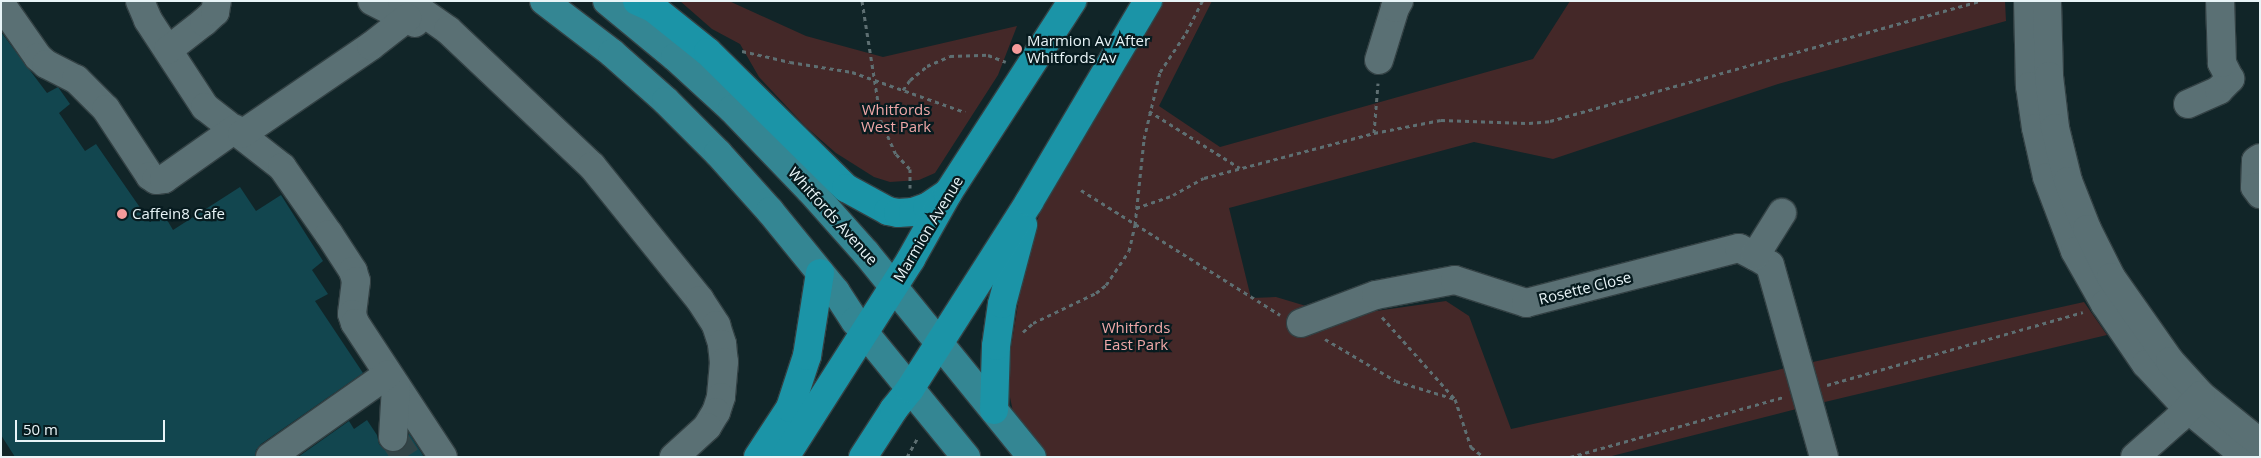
<!DOCTYPE html>
<html>
<head>
<meta charset="utf-8">
<style>
  body { margin:0 }
  #map { position:relative; width:2261px; height:458px; overflow:hidden; background:#112528; font-family:"Open Sans",sans-serif }
  div>[style] { position:absolute }
  .green>* { inset:0; background:#442828 }
  .building>* { inset:0; background:#12464f }
  .minor-tunnel>* { height:28px; margin-top:-14px; transform-origin:0; background:repeating-linear-gradient(90deg,#314447 0 28px,transparent 0 42px) }
  .path>* { height:3px; margin-top:-1.5px; transform-origin:0; background:repeating-linear-gradient(90deg,#5e6f72 0 4px,transparent 0 8px) }
  .roads { filter:drop-shadow(1px 0 #334144) drop-shadow(-1px 0 #334144) drop-shadow(0 1px #334144) drop-shadow(0 -1px #334144) }
  .minor>* { height:28px; margin:-14px; padding:0 14px; transform-origin:14px; border-radius:14px; background:#5a7074 }
  .major>* { height:28px; margin:-14px; padding:0 14px; transform-origin:14px; border-radius:14px; background:#348693 }
  .highway>* { height:28px; margin:-14px; padding:0 14px; transform-origin:14px; border-radius:14px; background:#1b94a7 }
  .dots>* { width:14px; height:14px; translate:-50% -50%; box-sizing:border-box; border:2px solid #071b1f; border-radius:50% }
  span { translate:-50% -50%; white-space:nowrap; text-align:center; line-height:1.15; -webkit-text-stroke:4.5px #071b1f; paint-order:stroke }
  .poi-label { font-size:15px; color:#e8f4f7 }
  .left { translate:0 -50%; text-align:left }
  .park-label { font-size:15px; color:#f0a8a8 }
  .street-label { font-size:15px; color:#e8f4f7 }
  .frame { position:absolute; inset:0; border:2px solid #e8f4f7; pointer-events:none }
  .scale { position:absolute; left:15px; top:420px; width:150px; height:22px; box-sizing:border-box; border:2px solid #e8f4f7; border-top:0; padding-left:6px; font-size:15px; line-height:18px; white-space:nowrap; color:#e8f4f7; -webkit-text-stroke:4px #071b1f; paint-order:stroke }
</style>
</head>
<body>
<div id="map">
  <div class="green">
    <i style="clip-path:polygon(680px 1px,729px 1px,806px 36px,883px 57px,1017px 26px,998px 75px,935px 173px,919px 180px,890px 182px,874px 177px,836px 153px,805px 126px,759px 77px,740px 44px,712px 29px)"></i>
    <i style="clip-path:polygon(1159px 1px,1212px 1px,1159px 106px,1220px 147px,1533px 59px,1570px 1px,2005px 1px,2006px 21px,1778px 84px,1553px 159px,1474px 142px,1229px 208px,1251px 298px,1276px 297px,1316px 309px,1376px 311px,1446px 301px,1469px 316px,1511px 429px,2084px 302px,2107px 335px,1808px 406px,1608px 457px,1042px 457px,1016px 426px,1006px 378px,1027px 249px,1050px 185px)"></i>
  </div>
  <div class="building">
    <i style="clip-path:polygon(1px 32px,47px 93px,58px 87px,70px 104px,59px 113px,85px 151px,96px 144px,150px 222px,163px 213px,173px 230px,240px 187px,256px 211px,281px 195px,323px 261px,312px 270px,328px 294px,315px 301px,363px 373px,261px 444px,256px 450px,255px 457px,15px 457px,1px 435px)"></i>
    <i style="clip-path:polygon(367px 420px,377px 435px,379px 444px,385px 450px,393px 453px,400px 451px,406px 445px,409px 433px,424px 457px,298px 457px,349px 421px,354px 429px)"></i>
  </div>
  <div class="minor-tunnel">
    <i style="left:393px;top:437px;width:24px;rotate:57deg"></i>
  </div>
  <div class="path">
    <i style="left:862px;top:1px;width:121px;rotate:81deg"></i>
    <i style="left:881px;top:121px;width:36px;rotate:66deg"></i>
    <i style="left:896px;top:154px;width:21px;rotate:47deg"></i>
    <i style="left:910px;top:169px;width:19px;rotate:90deg"></i>
    <i style="left:742px;top:51px;width:49px;rotate:12.9deg"></i>
    <i style="left:790px;top:62px;width:63px;rotate:9.2deg"></i>
    <i style="left:852px;top:72px;width:120px;rotate:19.5deg"></i>
    <i style="left:903px;top:90px;width:12px;rotate:-55deg"></i>
    <i style="left:910px;top:80px;width:22px;rotate:-39deg"></i>
    <i style="left:927px;top:66px;width:25px;rotate:-23deg"></i>
    <i style="left:950px;top:56px;width:38px;rotate:-2deg"></i>
    <i style="left:988px;top:55px;width:19px;rotate:21deg"></i>
    <i style="left:1149px;top:111px;width:107px;rotate:32.1deg"></i>
    <i style="left:1374px;top:133px;width:50px;rotate:-85.4deg"></i>
    <i style="left:1081px;top:190px;width:235px;rotate:32.1deg"></i>
    <i style="left:1136px;top:208px;width:39px;rotate:-19deg"></i>
    <i style="left:1173px;top:195px;width:35px;rotate:-29deg"></i>
    <i style="left:1204px;top:178px;width:176px;rotate:-14.8deg"></i>
    <i style="left:1374px;top:133px;width:68px;rotate:-11deg"></i>
    <i style="left:1441px;top:120px;width:88px;rotate:2deg"></i>
    <i style="left:1529px;top:123px;width:21px;rotate:-5deg"></i>
    <i style="left:1550px;top:121px;width:446px;rotate:-15.6deg"></i>
    <i style="left:1382px;top:317px;width:110px;rotate:48.3deg"></i>
    <i style="left:1455px;top:399px;width:51px;rotate:71.6deg"></i>
    <i style="left:1471px;top:447px;width:16px;rotate:38deg"></i>
    <i style="left:1023px;top:332px;width:13px;rotate:-42deg"></i>
    <i style="left:1033px;top:323px;width:70px;rotate:-25.5deg"></i>
    <i style="left:1096px;top:293px;width:13px;rotate:-39deg"></i>
    <i style="left:1106px;top:285px;width:41px;rotate:-55.9deg"></i>
    <i style="left:1129px;top:251px;width:27px;rotate:-77deg"></i>
    <i style="left:1135px;top:225px;width:86px;rotate:-84deg"></i>
    <i style="left:1144px;top:139px;width:69px;rotate:-76.6deg"></i>
    <i style="left:1160px;top:72px;width:47px;rotate:-56.3deg"></i>
    <i style="left:1186px;top:33px;width:36px;rotate:-63deg"></i>
    <i style="left:1325px;top:339px;width:82px;rotate:30.6deg"></i>
    <i style="left:1396px;top:381px;width:62px;rotate:17deg"></i>
    <i style="left:1827px;top:385px;width:266px;rotate:-15.9deg"></i>
    <i style="left:907px;top:457px;width:23px;rotate:-61deg"></i>
    <i style="left:1570px;top:457px;width:221px;rotate:-15.7deg"></i>
  </div>
  <div class="roads">
    <div class="minor">
      <i style="left:140px;top:1px;width:21px;rotate:67deg"></i>
      <i style="left:148px;top:20px;width:104px;rotate:56.8deg"></i>
      <i style="left:205px;top:107px;width:98px;rotate:37.9deg"></i>
      <i style="left:282px;top:167px;width:82px;rotate:55deg"></i>
      <i style="left:329px;top:234px;width:44px;rotate:57deg"></i>
      <i style="left:353px;top:271px;width:10px;rotate:73deg"></i>
      <i style="left:356px;top:281px;width:33px;rotate:97deg"></i>
      <i style="left:352px;top:314px;width:9px;rotate:72deg"></i>
      <i style="left:355px;top:323px;width:160px;rotate:56.7deg"></i>
      <i style="left:372px;top:1px;width:48px;rotate:27.1deg"></i>
      <i style="left:402px;top:1px;width:18px;rotate:27deg"></i>
      <i style="left:418px;top:9px;width:37px;rotate:35deg"></i>
      <i style="left:448px;top:30px;width:198px;rotate:43.4deg"></i>
      <i style="left:592px;top:166px;width:172px;rotate:51.1deg"></i>
      <i style="left:700px;top:300px;width:30px;rotate:57deg"></i>
      <i style="left:716px;top:325px;width:20px;rotate:72deg"></i>
      <i style="left:722px;top:344px;width:18px;rotate:84deg"></i>
      <i style="left:724px;top:362px;width:35px;rotate:95deg"></i>
      <i style="left:721px;top:397px;width:16px;rotate:108deg"></i>
      <i style="left:716px;top:412px;width:17px;rotate:121deg"></i>
      <i style="left:707px;top:427px;width:45px;rotate:137.7deg"></i>
      <i style="left:2028px;top:1px;width:85px;rotate:88.7deg"></i>
      <i style="left:2030px;top:86px;width:42px;rotate:81.9deg"></i>
      <i style="left:2036px;top:128px;width:50px;rotate:77.3deg"></i>
      <i style="left:2047px;top:177px;width:79px;rotate:69.3deg"></i>
      <i style="left:2075px;top:251px;width:61px;rotate:60.5deg"></i>
      <i style="left:2105px;top:304px;width:73px;rotate:55.7deg"></i>
      <i style="left:2146px;top:364px;width:62px;rotate:47deg"></i>
      <i style="left:2188px;top:409px;width:75px;rotate:39.6deg"></i>
      <i style="left:2047px;top:3px;width:73px;rotate:88.4deg"></i>
      <i style="left:2049px;top:76px;width:52px;rotate:83.4deg"></i>
      <i style="left:2055px;top:128px;width:55px;rotate:76.2deg"></i>
      <i style="left:2068px;top:181px;width:52px;rotate:68.4deg"></i>
      <i style="left:2087px;top:229px;width:54px;rotate:63.4deg"></i>
      <i style="left:2111px;top:277px;width:103px;rotate:54.9deg"></i>
      <i style="left:2170px;top:361px;width:46px;rotate:47.6deg"></i>
      <i style="left:2201px;top:395px;width:76px;rotate:39.1deg"></i>
      <i style="left:1px;top:4px;width:65px;rotate:55.1deg"></i>
      <i style="left:38px;top:57px;width:11px;rotate:41deg"></i>
      <i style="left:46px;top:64px;width:34px;rotate:27deg"></i>
      <i style="left:76px;top:79px;width:42px;rotate:45deg"></i>
      <i style="left:106px;top:109px;width:80px;rotate:56.7deg"></i>
      <i style="left:150px;top:176px;width:7px;rotate:34deg"></i>
      <i style="left:156px;top:180px;width:8px;rotate:-7deg"></i>
      <i style="left:164px;top:179px;width:87px;rotate:-35.2deg"></i>
      <i style="left:168px;top:50px;width:46px;rotate:-37.9deg"></i>
      <i style="left:204px;top:22px;width:15px;rotate:-42deg"></i>
      <i style="left:215px;top:12px;width:11px;rotate:-80deg"></i>
      <i style="left:1379px;top:60px;width:54px;rotate:-72.9deg"></i>
      <i style="left:1395px;top:8px;width:8px;rotate:-60deg"></i>
      <i style="left:2188px;top:104px;width:34px;rotate:-24deg"></i>
      <i style="left:2219px;top:90px;width:16px;rotate:-45deg"></i>
      <i style="left:2230px;top:79px;width:18px;rotate:-117deg"></i>
      <i style="left:2222px;top:63px;width:62px;rotate:-91.8deg"></i>
      <i style="left:242px;top:134px;width:156px;rotate:-34.3deg"></i>
      <i style="left:371px;top:46px;width:46px;rotate:-37.9deg"></i>
      <i style="left:2260px;top:158px;width:5px;rotate:143deg"></i>
      <i style="left:2256px;top:161px;width:26px;rotate:92deg"></i>
      <i style="left:2255px;top:187px;width:9px;rotate:54deg"></i>
      <i style="left:1755px;top:256px;width:17px;rotate:31deg"></i>
      <i style="left:1770px;top:265px;width:199px;rotate:74.3deg"></i>
      <i style="left:1301px;top:323px;width:80px;rotate:-20.5deg"></i>
      <i style="left:1376px;top:295px;width:80px;rotate:-10.8deg"></i>
      <i style="left:1455px;top:280px;width:75px;rotate:17.9deg"></i>
      <i style="left:1526px;top:303px;width:220px;rotate:-14.5deg"></i>
      <i style="left:1739px;top:248px;width:18px;rotate:27deg"></i>
      <i style="left:1755px;top:256px;width:51px;rotate:-57.9deg"></i>
      <i style="left:393px;top:437px;width:51px;rotate:-86.6deg"></i>
      <i style="left:270px;top:457px;width:144px;rotate:-35.1deg"></i>
      <i style="left:2135px;top:457px;width:57px;rotate:-41.5deg"></i>
      <i style="left:2178px;top:419px;width:33px;rotate:-46deg"></i>
    </div>
    <div class="major">
      <i style="left:544px;top:1px;width:86px;rotate:37.4deg"></i>
      <i style="left:612px;top:53px;width:72px;rotate:41.6deg"></i>
      <i style="left:666px;top:101px;width:74px;rotate:45deg"></i>
      <i style="left:718px;top:153px;width:78px;rotate:48.1deg"></i>
      <i style="left:770px;top:211px;width:104px;rotate:50.8deg"></i>
      <i style="left:836px;top:292px;width:35px;rotate:57deg"></i>
      <i style="left:855px;top:321px;width:176px;rotate:50.8deg"></i>
      <i style="left:607px;top:1px;width:88px;rotate:39.5deg"></i>
      <i style="left:675px;top:57px;width:77px;rotate:42.4deg"></i>
      <i style="left:732px;top:109px;width:112px;rotate:46.1deg"></i>
      <i style="left:810px;top:190px;width:84px;rotate:48.4deg"></i>
      <i style="left:866px;top:253px;width:263px;rotate:50.9deg"></i>
    </div>
    <div class="highway">
      <i style="left:637px;top:1px;width:17px;rotate:24deg"></i>
      <i style="left:653px;top:8px;width:70px;rotate:38.7deg"></i>
      <i style="left:708px;top:52px;width:194px;rotate:44.6deg"></i>
      <i style="left:846px;top:188px;width:48px;rotate:28.7deg"></i>
      <i style="left:888px;top:211px;width:10px;rotate:11deg"></i>
      <i style="left:898px;top:213px;width:15px;rotate:-4deg"></i>
      <i style="left:913px;top:212px;width:15px;rotate:-20deg"></i>
      <i style="left:927px;top:207px;width:25px;rotate:-34deg"></i>
      <i style="left:994px;top:410px;width:64px;rotate:-88.2deg"></i>
      <i style="left:996px;top:346px;width:42px;rotate:-81.9deg"></i>
      <i style="left:1002px;top:304px;width:82px;rotate:-75.1deg"></i>
      <i style="left:758px;top:457px;width:59px;rotate:-56.9deg"></i>
      <i style="left:790px;top:408px;width:55px;rotate:-71.9deg"></i>
      <i style="left:807px;top:356px;width:84px;rotate:-81.1deg"></i>
      <i style="left:785px;top:457px;width:235px;rotate:-57.5deg"></i>
      <i style="left:911px;top:259px;width:76px;rotate:-60.7deg"></i>
      <i style="left:948px;top:193px;width:229px;rotate:-57.1deg"></i>
      <i style="left:863px;top:457px;width:57px;rotate:-57.1deg"></i>
      <i style="left:894px;top:409px;width:26px;rotate:-51deg"></i>
      <i style="left:910px;top:389px;width:222px;rotate:-57.5deg"></i>
      <i style="left:1029px;top:202px;width:234px;rotate:-59.4deg"></i>
    </div>
  </div>
  <div class="dots">
    <i style="left:1017px;top:49px;background:#f59b9b"></i>
    <i style="left:122px;top:214px;background:#f59b9b"></i>
  </div>
  <div class="poi-label">
    <span class="left" style="left:1027px;top:49px">Marmion Av After<br>Whitfords Av</span>
    <span class="left" style="left:132px;top:214px">Caffein8 Cafe</span>
  </div>
  <div class="park-label">
    <span style="left:896px;top:118px">Whitfords<br>West Park</span>
    <span style="left:1136px;top:336px">Whitfords<br>East Park</span>
  </div>
  <div class="street-label">
    <span style="left:833px;top:216px;rotate:48deg">Whitfords Avenue</span>
    <span style="left:928px;top:229px;rotate:-59deg">Marmion Avenue</span>
    <span style="left:1585px;top:288px;rotate:-14deg">Rosette Close</span>
  </div>
  <div class="frame"></div>
  <div class="scale">50 m</div>
</div>
</body>
</html>
